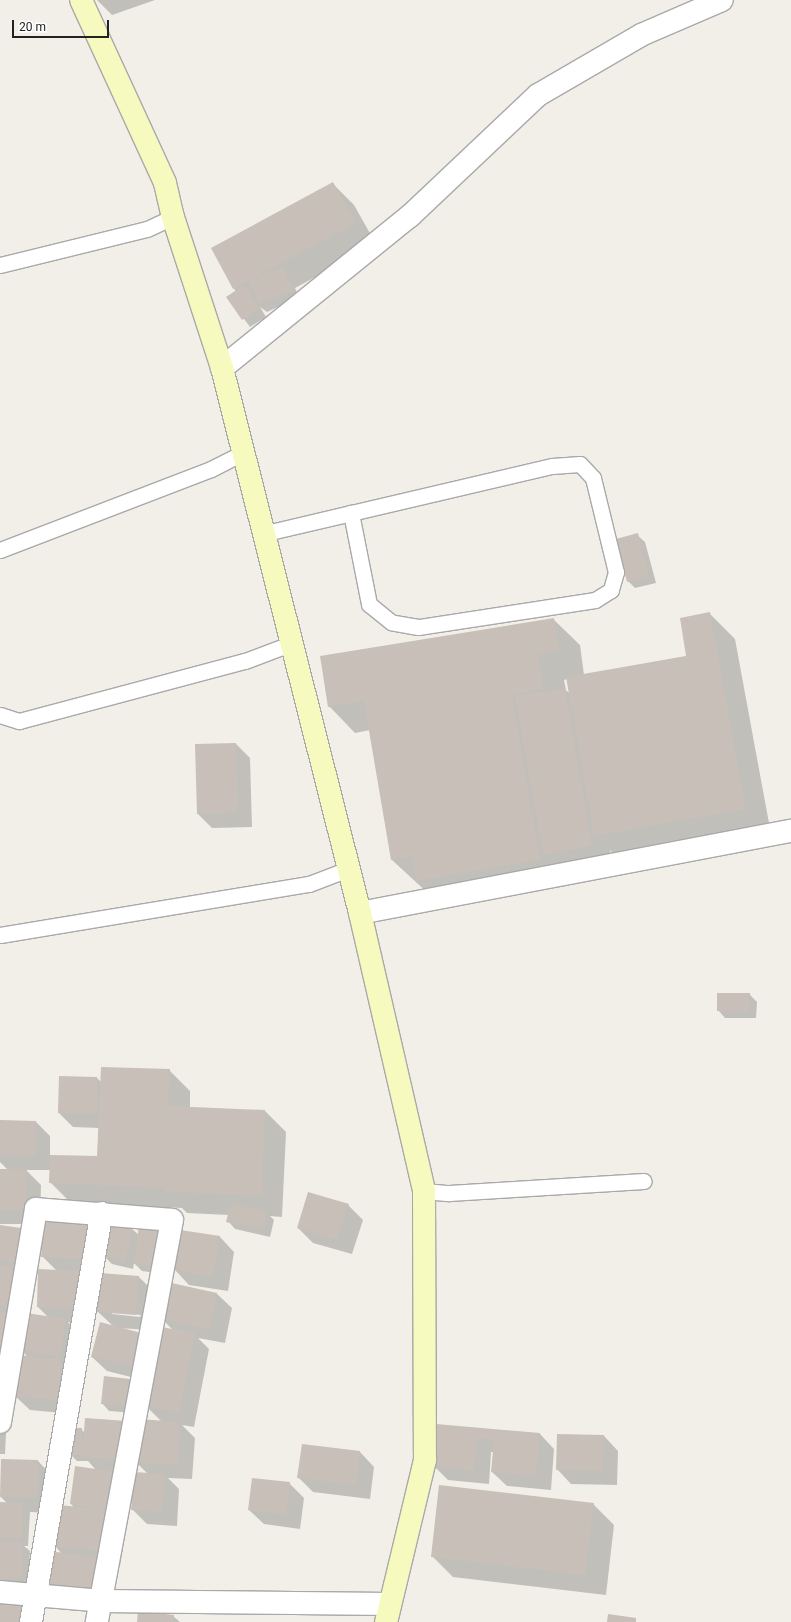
<!DOCTYPE html>
<html>
<head>
<meta charset="utf-8">
<style>
  body { margin:0 }
  #map { position:relative; width:791px; height:1622px; overflow:hidden; background:#f2efe9; font-family:Roboto,sans-serif }
  div>[style] { position:absolute }
  .shadow>* { inset:0; background:#0003 }
  .building>* { inset:0; background:#c7bfb8 }
  .roads { filter:drop-shadow(1px 0 #a9a9a9) drop-shadow(-1px 0 #a9a9a9) drop-shadow(0 1px #a9a9a9) drop-shadow(0 -1px #a9a9a9) }
  .lane>* { height:15px; margin:-7.5px; padding:0 7.5px; transform-origin:7.5px; border-radius:7.5px; background:#fff }
  .street>* { height:22px; margin:-11px; padding:0 11px; transform-origin:11px; border-radius:11px; background:#fff }
  .secondary>* { height:22px; margin:-11px; padding:0 11px; transform-origin:11px; border-radius:11px; background:#f7fabf }
  span { translate:-50% -50%; white-space:nowrap; text-align:center; line-height:1.15; -webkit-text-stroke:3.5px #fff; paint-order:stroke }
  .scale { position:absolute; left:12px; top:20px; width:97px; height:18px; box-sizing:border-box; border:2px solid #222; border-top:0; padding-left:5px; font-size:12px; line-height:14px; white-space:nowrap; color:#222; -webkit-text-stroke:3px #fff; paint-order:stroke }
</style>
</head>
<body>
<div id="map">
  <div class="shadow">
    <i style="clip-path:polygon(97px 0,155px 0,112px 15px)"></i>
    <i style="clip-path:polygon(333px 184px,354px 205px,376px 244px,295px 288px,299px 297px,267px 312px,260px 307px,266px 317px,250px 327px,228px 297px,236px 292px,212px 249px)"></i>
    <i style="clip-path:polygon(637px 535px,645px 542px,656px 583px,635px 588px,628px 581px)"></i>
    <i style="clip-path:polygon(evenodd,709px 613px,735px 639px,771px 834px,621px 862px,610px 850px,613px 867px,564px 875px,566px 886px,443px 907px,392px 860px,370px 730px,355px 733px,329px 706px,553px 619px,580px 645px,584px 675px,688px 656px,709px 613px,567px 679px,570px 694px,566px 690px,564px 680px,567px 679px)"></i>
    <i style="clip-path:polygon(236px 744px,250px 758px,252px 827px,212px 828px,198px 814px)"></i>
    <i style="clip-path:polygon(749px 994px,757px 1002px,756px 1018px,725px 1018px,718px 1010px)"></i>
    <i style="clip-path:polygon(169px 1070px,190px 1091px,190px 1108px,265px 1111px,286px 1132px,282px 1217px,270px 1216px,274px 1220px,270px 1237px,235px 1229px,228px 1221px,229px 1215px,187px 1213px,182px 1208px,71px 1203px,50px 1182px,50px 1170px,26px 1170px,41px 1185px,40px 1224px,0 1224px,0 1170px,8px 1170px,0 1162px,0 1121px,36px 1122px,50px 1136px,50px 1156px,98px 1157px,99px 1128px,73px 1127px,59px 1113px,60px 1077px,97px 1078px,101px 1082px)"></i>
    <i style="clip-path:polygon(348px 1205px,363px 1220px,352px 1254px,313px 1243px,298px 1228px)"></i>
    <i style="clip-path:polygon(evenodd,44px 1217px,102px 1274px,139px 1277px,153px 1291px,150px 1330px,118px 1328px,147px 1381px,107px 1371px,92px 1357px,113px 1326px,96px 1310px,95px 1323px,68px 1322px,80px 1335px,73px 1414px,30px 1410px,13px 1394px,0 1404px,0 1226px,20px 1229px,35px 1243px,29px 1314px,48px 1317px,38px 1307px,57px 1271px,42px 1256px,44px 1217px,112px 1312px,141px 1315px,140px 1317px,112px 1314px,112px 1312px,44px 1217px,21px 1350px,28px 1357px,17px 1368px,21px 1350px)"></i>
    <i style="clip-path:polygon(132px 1229px,139px 1235px,163px 1274px,142px 1271px,134px 1263px,133px 1269px,112px 1264px,105px 1257px)"></i>
    <i style="clip-path:polygon(220px 1237px,234px 1252px,228px 1291px,189px 1285px,175px 1270px)"></i>
    <i style="clip-path:polygon(evenodd,168px 1283px,217px 1294px,232px 1308px,225px 1343px,198px 1338px,209px 1349px,194px 1427px,182px 1425px,195px 1438px,192px 1479px,168px 1478px,179px 1489px,177px 1526px,147px 1524px,132px 1509px,135px 1475px,120px 1566px,62px 1554px,55px 1546px,74px 1507px,71px 1504px,96px 1470px,88px 1461px,77px 1461px,70px 1454px,81px 1429px,85px 1433px,126px 1422px,162px 1422px,146px 1406px,173px 1330px,161px 1318px,168px 1283px,138px 1464px,148px 1474px,137px 1473px,138px 1464px)"></i>
    <i style="clip-path:polygon(130px 1380px,137px 1387px,134px 1413px,109px 1411px,102px 1403px)"></i>
    <i style="clip-path:polygon(0 1406px,7px 1413px,5px 1454px,0 1454px)"></i>
    <i style="clip-path:polygon(437px 1425px,540px 1434px,554px 1449px,551px 1490px,507px 1486px,492px 1472px,494px 1452px,491px 1452px,489px 1484px,448px 1480px,433px 1465px)"></i>
    <i style="clip-path:polygon(604px 1436px,618px 1451px,617px 1485px,571px 1484px,557px 1469px)"></i>
    <i style="clip-path:polygon(360px 1452px,374px 1467px,370px 1499px,313px 1492px,298px 1477px)"></i>
    <i style="clip-path:polygon(38px 1461px,52px 1476px,51px 1513px,30px 1512px,28px 1546px,24px 1546px,30px 1551px,28px 1586px,0 1584px,0 1503px,7px 1503px,1px 1497px)"></i>
    <i style="clip-path:polygon(289px 1483px,304px 1498px,300px 1529px,264px 1524px,249px 1510px)"></i>
    <i style="clip-path:polygon(593px 1504px,614px 1525px,606px 1595px,453px 1577px,432px 1556px)"></i>
    <i style="clip-path:polygon(173px 1616px,180px 1622px,138px 1622px)"></i>
  </div>
  <div class="building">
    <i style="clip-path:polygon(333px 182px,356px 223px,233px 289px,211px 248px)"></i>
    <i style="clip-path:polygon(282px 266px,293px 290px,259px 305px,249px 281px)"></i>
    <i style="clip-path:polygon(244px 285px,260px 309px,242px 320px,226px 297px)"></i>
    <i style="clip-path:polygon(638px 533px,649px 576px,627px 582px,616px 539px)"></i>
    <i style="clip-path:polygon(710px 612px,746px 809px,594px 836px,566px 677px,686px 656px,680px 618px)"></i>
    <i style="clip-path:polygon(554px 618px,559px 650px,538px 654px,544px 689px,512px 695px,540px 860px,416px 881px,411px 857px,391px 860px,364px 701px,328px 707px,320px 656px)"></i>
    <i style="clip-path:polygon(565px 688px,592px 846px,543px 855px,515px 696px)"></i>
    <i style="clip-path:polygon(236px 743px,238px 813px,197px 814px,195px 744px)"></i>
    <i style="clip-path:polygon(717px 993px,750px 993px,749px 1011px,717px 1011px)"></i>
    <i style="clip-path:polygon(101px 1067px,170px 1069px,168px 1106px,265px 1110px,262px 1196px,165px 1192px,165px 1188px,49px 1183px,50px 1155px,97px 1156px)"></i>
    <i style="clip-path:polygon(59px 1076px,97px 1077px,97px 1114px,58px 1113px)"></i>
    <i style="clip-path:polygon(0 1120px,36px 1121px,36px 1155px,0 1155px)"></i>
    <i style="clip-path:polygon(0 1169px,27px 1169px,26px 1210px,0 1210px)"></i>
    <i style="clip-path:polygon(308px 1192px,349px 1204px,337px 1240px,297px 1228px)"></i>
    <i style="clip-path:polygon(231px 1203px,267px 1212px,263px 1230px,226px 1222px)"></i>
    <i style="clip-path:polygon(44px 1216px,90px 1219px,88px 1259px,41px 1257px)"></i>
    <i style="clip-path:polygon(111px 1223px,133px 1228px,125px 1262px,104px 1257px)"></i>
    <i style="clip-path:polygon(0 1225px,21px 1228px,17px 1262px,0 1261px)"></i>
    <i style="clip-path:polygon(139px 1225px,161px 1228px,156px 1267px,134px 1264px)"></i>
    <i style="clip-path:polygon(180px 1230px,220px 1236px,213px 1277px,174px 1270px)"></i>
    <i style="clip-path:polygon(0 1265px,17px 1266px,14px 1306px,0 1305px)"></i>
    <i style="clip-path:polygon(38px 1269px,83px 1271px,81px 1309px,37px 1307px)"></i>
    <i style="clip-path:polygon(100px 1273px,139px 1276px,136px 1315px,96px 1312px)"></i>
    <i style="clip-path:polygon(167px 1282px,217px 1293px,210px 1329px,160px 1319px)"></i>
    <i style="clip-path:polygon(0 1311px,9px 1313px,1px 1349px,0 1349px)"></i>
    <i style="clip-path:polygon(26px 1313px,66px 1319px,60px 1357px,20px 1350px)"></i>
    <i style="clip-path:polygon(100px 1322px,141px 1333px,133px 1367px,91px 1357px)"></i>
    <i style="clip-path:polygon(161px 1327px,195px 1333px,179px 1413px,145px 1406px)"></i>
    <i style="clip-path:polygon(18px 1355px,62px 1359px,58px 1400px,14px 1396px)"></i>
    <i style="clip-path:polygon(104px 1376px,130px 1379px,127px 1406px,101px 1404px)"></i>
    <i style="clip-path:polygon(85px 1418px,127px 1421px,122px 1461px,82px 1457px)"></i>
    <i style="clip-path:polygon(139px 1419px,180px 1422px,178px 1465px,136px 1463px)"></i>
    <i style="clip-path:polygon(436px 1424px,540px 1433px,536px 1476px,491px 1472px,494px 1440px,477px 1438px,474px 1470px,432px 1466px)"></i>
    <i style="clip-path:polygon(69px 1428px,82px 1428px,82px 1455px,69px 1455px)"></i>
    <i style="clip-path:polygon(557px 1434px,604px 1435px,603px 1471px,556px 1470px)"></i>
    <i style="clip-path:polygon(302px 1444px,360px 1451px,356px 1485px,297px 1478px)"></i>
    <i style="clip-path:polygon(1px 1459px,38px 1460px,37px 1498px,0 1497px)"></i>
    <i style="clip-path:polygon(75px 1466px,117px 1472px,105px 1551px,54px 1547px,58px 1505px,103px 1509px,70px 1504px)"></i>
    <i style="clip-path:polygon(134px 1472px,165px 1474px,162px 1512px,131px 1510px)"></i>
    <i style="clip-path:polygon(252px 1478px,290px 1482px,286px 1515px,248px 1510px)"></i>
    <i style="clip-path:polygon(439px 1485px,594px 1503px,585px 1575px,431px 1557px)"></i>
    <i style="clip-path:polygon(0 1502px,23px 1503px,21px 1539px,0 1538px)"></i>
    <i style="clip-path:polygon(0 1542px,23px 1543px,21px 1579px,0 1578px)"></i>
    <i style="clip-path:polygon(47px 1551px,100px 1557px,96px 1593px,43px 1587px)"></i>
    <i style="clip-path:polygon(0 1601px,28px 1604px,26px 1622px,0 1622px)"></i>
    <i style="clip-path:polygon(138px 1611px,174px 1615px,173px 1622px,137px 1622px)"></i>
    <i style="clip-path:polygon(608px 1614px,636px 1618px,636px 1622px,607px 1622px)"></i>
  </div>
  <div class="roads">
    <div class="lane">
      <i style="left:0;top:265px;width:151px;rotate:-13.8deg"></i>
      <i style="left:147px;top:229px;width:29px;rotate:-25deg"></i>
      <i style="left:266px;top:533px;width:87px;rotate:-13.2deg"></i>
      <i style="left:351px;top:513px;width:206px;rotate:-13.2deg"></i>
      <i style="left:552px;top:466px;width:28px;rotate:-4deg"></i>
      <i style="left:580px;top:464px;width:19px;rotate:47deg"></i>
      <i style="left:593px;top:478px;width:97px;rotate:76.3deg"></i>
      <i style="left:616px;top:572px;width:19px;rotate:106deg"></i>
      <i style="left:611px;top:590px;width:19px;rotate:148deg"></i>
      <i style="left:595px;top:600px;width:179px;rotate:171.3deg"></i>
      <i style="left:418px;top:627px;width:27px;rotate:-170deg"></i>
      <i style="left:391px;top:622px;width:28px;rotate:-141deg"></i>
      <i style="left:369px;top:604px;width:93px;rotate:-101.2deg"></i>
      <i style="left:0;top:550px;width:226px;rotate:-21deg"></i>
      <i style="left:211px;top:469px;width:35px;rotate:-27deg"></i>
      <i style="left:0;top:715px;width:20px;rotate:18deg"></i>
      <i style="left:19px;top:721px;width:234px;rotate:-14.9deg"></i>
      <i style="left:245px;top:661px;width:48px;rotate:-20.7deg"></i>
      <i style="left:0;top:935px;width:313px;rotate:-9.4deg"></i>
      <i style="left:309px;top:884px;width:42px;rotate:-21deg"></i>
      <i style="left:424px;top:1191px;width:25px;rotate:5deg"></i>
      <i style="left:449px;top:1193px;width:195px;rotate:-3.5deg"></i>
    </div>
    <div class="street">
      <i style="left:222px;top:368px;width:242px;rotate:-39deg"></i>
      <i style="left:410px;top:216px;width:176px;rotate:-43.4deg"></i>
      <i style="left:538px;top:95px;width:119px;rotate:-30.2deg"></i>
      <i style="left:641px;top:35px;width:88px;rotate:-23.4deg"></i>
      <i style="left:360px;top:913px;width:439px;rotate:-10.8deg"></i>
      <i style="left:0;top:1422px;width:216px;rotate:-80.4deg"></i>
      <i style="left:36px;top:1209px;width:136px;rotate:4.6deg"></i>
      <i style="left:172px;top:1220px;width:409px;rotate:100.6deg"></i>
      <i style="left:0;top:1592px;width:102px;rotate:5deg"></i>
      <i style="left:102px;top:1601px;width:288px;rotate:0.6deg"></i>
      <i style="left:31px;top:1622px;width:415px;rotate:-80.2deg"></i>
    </div>
    <div class="secondary">
      <i style="left:81px;top:0;width:201px;rotate:65.3deg"></i>
      <i style="left:165px;top:183px;width:35px;rotate:77deg"></i>
      <i style="left:173px;top:217px;width:159px;rotate:72deg"></i>
      <i style="left:222px;top:368px;width:562px;rotate:75.79deg"></i>
      <i style="left:360px;top:913px;width:285px;rotate:77deg"></i>
      <i style="left:424px;top:1191px;width:269px;rotate:89.8deg"></i>
      <i style="left:425px;top:1460px;width:167px;rotate:103.5deg"></i>
    </div>
  </div>
  <div class="scale">20 m</div>
</div>
</body>
</html>
